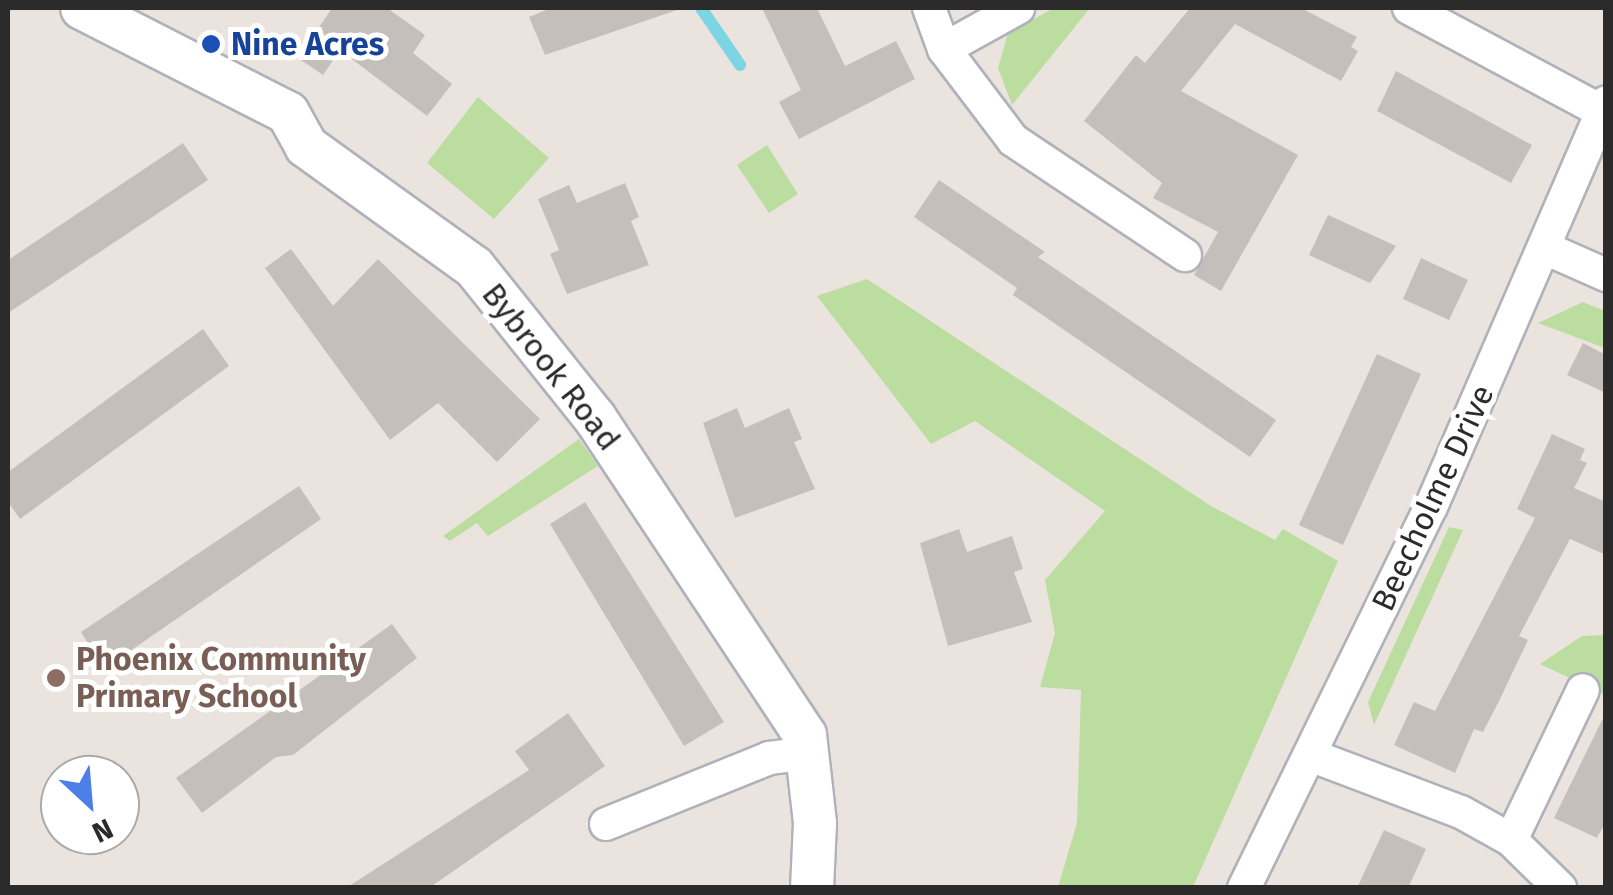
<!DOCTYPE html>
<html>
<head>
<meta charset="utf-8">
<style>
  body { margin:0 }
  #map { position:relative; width:1613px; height:895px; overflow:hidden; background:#ebe4de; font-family:"Fira Sans",sans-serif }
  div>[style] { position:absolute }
  .green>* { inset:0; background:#bcdda0 }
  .stream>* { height:12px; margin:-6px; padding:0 6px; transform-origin:6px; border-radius:6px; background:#7bd5e3 }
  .building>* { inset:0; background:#c4bfba }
  .roads { filter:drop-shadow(2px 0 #afb2ba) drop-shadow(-2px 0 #afb2ba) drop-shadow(0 2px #afb2ba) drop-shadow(0 -2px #afb2ba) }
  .minor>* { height:32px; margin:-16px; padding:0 16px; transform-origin:16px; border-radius:16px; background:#fff }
  .tertiary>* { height:42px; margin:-21px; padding:0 21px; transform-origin:21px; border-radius:21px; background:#fff }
  .dots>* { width:28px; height:28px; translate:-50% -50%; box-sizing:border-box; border:5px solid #fff; border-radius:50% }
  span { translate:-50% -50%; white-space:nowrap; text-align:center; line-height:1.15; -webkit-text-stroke:10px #fff; paint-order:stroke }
  .transit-label { font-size:32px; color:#164399; font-weight:700 }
  .left { translate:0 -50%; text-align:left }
  .street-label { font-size:32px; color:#2b2b2b }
  .education-label { font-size:32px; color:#785e54; font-weight:700 }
  .frame { position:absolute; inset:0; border:10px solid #2b2b2b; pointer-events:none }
  .north { position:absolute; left:40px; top:755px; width:100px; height:100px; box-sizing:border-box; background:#fff; border:2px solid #aaa; border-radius:50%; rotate:154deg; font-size:28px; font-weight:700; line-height:40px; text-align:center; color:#2b2b2b }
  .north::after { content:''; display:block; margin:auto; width:35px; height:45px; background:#4d7fe9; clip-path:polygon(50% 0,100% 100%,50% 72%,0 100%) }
</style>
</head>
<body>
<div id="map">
  <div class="green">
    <i style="clip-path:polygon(1054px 8px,1090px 8px,1012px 105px,998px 68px,1008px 33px)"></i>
    <i style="clip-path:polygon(478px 97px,549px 158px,494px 219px,427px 163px)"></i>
    <i style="clip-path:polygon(767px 145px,798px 194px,769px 213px,737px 165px)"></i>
    <i style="clip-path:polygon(867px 279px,1211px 506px,1275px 540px,1283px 529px,1338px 561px,1193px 887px,1058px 887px,1077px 823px,1081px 690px,1040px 687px,1055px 633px,1045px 580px,1105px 511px,975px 421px,931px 444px,817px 296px)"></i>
    <i style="clip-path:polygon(1583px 302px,1605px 311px,1605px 348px,1538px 323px)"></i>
    <i style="clip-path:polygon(579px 439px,598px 466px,488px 536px,477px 523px,450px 541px,443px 536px)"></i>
    <i style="clip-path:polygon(1449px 527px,1463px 530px,1374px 725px,1368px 702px)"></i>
    <i style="clip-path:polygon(1605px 635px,1605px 695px,1540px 664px,1582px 636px)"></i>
  </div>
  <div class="stream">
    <i style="left:701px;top:8px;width:69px;rotate:55.6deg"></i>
  </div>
  <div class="building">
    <i style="clip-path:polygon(332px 8px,387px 8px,425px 35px,413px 53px,452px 84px,427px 116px,340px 50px,323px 75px,298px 58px)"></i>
    <i style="clip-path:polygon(551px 8px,679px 8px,680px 9px,545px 55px,529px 17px)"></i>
    <i style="clip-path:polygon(762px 8px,817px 8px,845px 66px,896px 41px,915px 79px,799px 139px,779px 102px,801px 90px)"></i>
    <i style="clip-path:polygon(1190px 8px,1301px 8px,1357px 37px,1351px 47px,1358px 51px,1341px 81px,1235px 24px,1181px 91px,1298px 155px,1221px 291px,1194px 275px,1218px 232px,1153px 198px,1162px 183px,1084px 121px,1136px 55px,1145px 63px)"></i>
    <i style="clip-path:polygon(1396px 71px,1532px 145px,1511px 183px,1377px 111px)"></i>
    <i style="clip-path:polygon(183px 143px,208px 180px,8px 313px,8px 260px)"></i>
    <i style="clip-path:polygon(939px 180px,1045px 252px,1038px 257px,1276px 420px,1250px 457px,1013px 295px,1017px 288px,914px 217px)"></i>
    <i style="clip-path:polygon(625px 183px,639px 217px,631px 221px,649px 265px,567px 294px,550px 254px,559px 250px,538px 199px,569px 185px,577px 203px)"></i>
    <i style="clip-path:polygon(1328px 215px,1396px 246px,1370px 283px,1309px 255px)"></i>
    <i style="clip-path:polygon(291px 249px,333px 306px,378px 259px,540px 419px,497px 462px,438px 403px,390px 440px,265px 268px)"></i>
    <i style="clip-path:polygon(1421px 258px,1468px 280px,1449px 320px,1403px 299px)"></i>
    <i style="clip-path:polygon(203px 329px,229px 366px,20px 519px,8px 502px,8px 472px)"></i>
    <i style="clip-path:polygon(1583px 343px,1606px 355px,1606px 393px,1567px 375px)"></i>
    <i style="clip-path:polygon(1377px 354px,1421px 374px,1343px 545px,1299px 525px)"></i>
    <i style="clip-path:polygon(737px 408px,745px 428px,789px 408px,802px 439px,794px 442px,815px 489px,735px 518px,703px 423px)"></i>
    <i style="clip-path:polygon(1552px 434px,1585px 449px,1580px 460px,1587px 463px,1574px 488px,1606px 502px,1606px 555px,1570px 539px,1519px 636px,1528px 640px,1499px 701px,1483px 732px,1474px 729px,1455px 773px,1394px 745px,1414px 702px,1435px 711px,1535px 518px,1517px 509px)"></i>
    <i style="clip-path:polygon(299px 486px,321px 519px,104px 669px,81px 632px)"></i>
    <i style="clip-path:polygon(585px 502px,724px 722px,684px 746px,550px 524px)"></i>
    <i style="clip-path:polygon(959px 529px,967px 552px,1012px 536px,1023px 569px,1014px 572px,1032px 622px,948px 646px,920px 543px)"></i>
    <i style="clip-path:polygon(392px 624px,417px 658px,293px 755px,276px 757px,202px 813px,176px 778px)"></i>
    <i style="clip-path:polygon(1606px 712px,1606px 821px,1597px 838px,1554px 818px)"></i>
    <i style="clip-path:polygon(568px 713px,605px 766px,429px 888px,346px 888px,529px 770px,515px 751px)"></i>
    <i style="clip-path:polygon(1384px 830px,1426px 849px,1408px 888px,1357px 888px)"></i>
  </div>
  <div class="roads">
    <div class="minor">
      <i style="left:929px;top:8px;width:44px;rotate:69.9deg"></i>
      <i style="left:944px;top:49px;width:114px;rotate:52.8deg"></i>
      <i style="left:1013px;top:140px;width:207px;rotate:33.8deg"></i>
      <i style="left:1409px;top:8px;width:218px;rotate:28.2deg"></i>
      <i style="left:944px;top:49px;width:85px;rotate:-29deg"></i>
      <i style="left:1545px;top:248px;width:67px;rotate:23.9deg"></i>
      <i style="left:1310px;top:755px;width:161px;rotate:20.7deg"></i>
      <i style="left:1461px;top:812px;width:57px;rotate:29.2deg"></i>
      <i style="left:1511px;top:840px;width:69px;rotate:44.4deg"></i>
      <i style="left:606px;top:824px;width:176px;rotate:-22deg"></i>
      <i style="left:769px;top:758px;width:40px;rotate:-7.1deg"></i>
      <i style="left:1511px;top:840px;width:166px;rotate:-64.4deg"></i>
      <i style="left:1244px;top:888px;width:424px;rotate:-63.9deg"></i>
      <i style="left:1431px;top:507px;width:441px;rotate:-66.6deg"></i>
    </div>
    <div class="tertiary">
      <i style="left:82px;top:8px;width:231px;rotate:27deg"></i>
      <i style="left:288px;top:113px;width:38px;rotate:61deg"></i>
      <i style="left:306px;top:146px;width:207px;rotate:35.8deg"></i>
      <i style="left:474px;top:267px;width:193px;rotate:51.3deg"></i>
      <i style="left:595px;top:418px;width:380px;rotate:56.5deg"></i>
      <i style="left:805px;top:735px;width:89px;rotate:83.5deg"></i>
      <i style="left:815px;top:823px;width:65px;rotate:92.6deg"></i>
    </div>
  </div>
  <div class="dots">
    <i style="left:211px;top:44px;background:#1a4fb4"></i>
    <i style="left:56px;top:678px;background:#8d6e63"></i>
  </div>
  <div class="transit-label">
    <span class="left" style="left:231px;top:44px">Nine Acres</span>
  </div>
  <div class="street-label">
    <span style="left:551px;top:367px;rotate:52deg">Bybrook Road</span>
    <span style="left:1433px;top:498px;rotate:-65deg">Beecholme Drive</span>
  </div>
  <div class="education-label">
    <span class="left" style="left:76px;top:678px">Phoenix Community<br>Primary School</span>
  </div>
  <div class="frame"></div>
  <div class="north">N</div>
</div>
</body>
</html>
